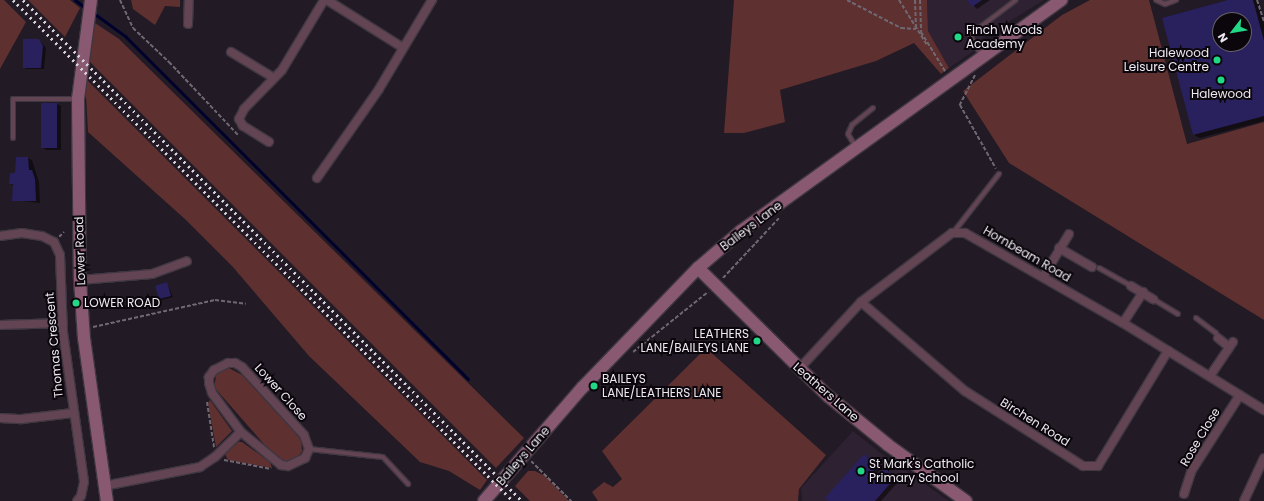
<!DOCTYPE html>
<html>
<head>
<meta charset="utf-8">
<style>
  body { margin:0 }
  #map { position:relative; width:1264px; height:501px; overflow:hidden; background:#221a25; font-family:Poppins,sans-serif }
  div>[style] { position:absolute }
  .built>* { inset:0; background:#2d2132 }
  .green>* { inset:0; background:#5e3030 }
  .shadow>* { inset:0; background:#0007 }
  .stream>* { height:3px; margin:-1.5px; padding:0 1.5px; transform-origin:1.5px; border-radius:1.5px; background:#00002d }
  .building>* { inset:0; background:#29205e }
  .path>* { height:2px; margin-top:-1px; transform-origin:0; background:repeating-linear-gradient(90deg,#6f6872 0 4px,transparent 0 6px) }
  .roads { filter:drop-shadow(1px 0 #3f3742) drop-shadow(-1px 0 #3f3742) drop-shadow(0 1px #3f3742) drop-shadow(0 -1px #3f3742) }
  .lane>* { height:4px; margin:-2px; padding:0 2px; transform-origin:2px; border-radius:2px; background:#624453 }
  .street>* { height:8px; margin:-4px; padding:0 4px; transform-origin:4px; border-radius:4px; background:#624453 }
  .secondary>* { height:12px; margin:-6px; padding:0 6px; transform-origin:6px; border-radius:6px; background:#895971 }
  .rail>* { height:3px; margin-top:-1.5px; transform-origin:0; background:repeating-linear-gradient(90deg,#d7d2da 0 2px,transparent 0 6px) }
  .dots>* { width:11px; height:11px; translate:-50% -50%; box-sizing:border-box; border:2px solid #0a060b; border-radius:50% }
  span { translate:-50% -50%; white-space:nowrap; text-align:center; line-height:1.15; -webkit-text-stroke:4px #0a060b; paint-order:stroke }
  .poi-label { font-size:12px; color:#eee9f1 }
  .left { translate:0 -50%; text-align:left }
  .right { translate:-100% -50%; text-align:right }
  .street-label { font-size:12px; color:#eee9f1 }
  .north { position:absolute; left:1212px; top:12px; width:40px; height:40px; box-sizing:border-box; background:#0a060b; border:1px solid #656167; border-radius:50%; rotate:239deg; font-size:11px; font-weight:700; line-height:16px; text-align:center; color:#eee9f1 }
  .north::after { content:''; display:block; margin:auto; width:14px; height:18px; background:#21d887; clip-path:polygon(50% 0,100% 100%,50% 72%,0 100%) }
</style>
</head>
<body>
<div id="map">
  <div class="built">
    <i style="clip-path:polygon(927px 0,1044px 0,978px 41px,981px 46px,949px 68px,928px 31px)"></i>
    <i style="clip-path:polygon(853px 431px,882px 454px,949px 501px,802px 501px,801px 488px)"></i>
  </div>
  <div class="green">
    <i style="clip-path:polygon(0 0,4px 0,26px 22px,0 69px)"></i>
    <i style="clip-path:polygon(28px 0,70px 0,80px 8px,65px 37px)"></i>
    <i style="clip-path:polygon(131px 0,180px 0,180px 7px,165px 6px,155px 25px,133px 9px)"></i>
    <i style="clip-path:polygon(734px 0,927px 0,928px 31px,949px 68px,941px 74px,914px 43px,876px 61px,780px 90px,785px 122px,744px 133px,724px 133px)"></i>
    <i style="clip-path:polygon(1090px 0,1149px 0,1187px 144px,1264px 122px,1264px 320px,1009px 163px,963px 91px,1062px 15px)"></i>
    <i style="clip-path:polygon(92px 21px,119px 39px,524px 438px,496px 468px,87px 59px)"></i>
    <i style="clip-path:polygon(85px 78px,487px 480px,480px 490px,449px 471px,420px 462px,309px 356px,232px 266px,186px 220px,88px 132px)"></i>
    <i style="clip-path:polygon(706px 348px,826px 455px,799px 489px,798px 501px,598px 501px,592px 492px,604px 482px,613px 487px,622px 479px,602px 451px)"></i>
    <i style="clip-path:polygon(229px 368px,242px 375px,301px 439px,302px 451px,298px 458px,291px 462px,277px 459px,214px 387px,217px 372px)"></i>
    <i style="clip-path:polygon(210px 400px,232px 431px,216px 447px,208px 403px)"></i>
    <i style="clip-path:polygon(238px 442px,242px 442px,270px 462px,272px 468px,228px 460px,225px 454px)"></i>
    <i style="clip-path:polygon(528px 471px,535px 471px,545px 476px,569px 501px,530px 501px,515px 486px)"></i>
  </div>
  <div class="shadow">
    <i style="clip-path:polygon(968px 0,990px 0,977px 9px)"></i>
    <i style="clip-path:polygon(evenodd,1232px 0,1258px 0,1264px 24px,1264px 121px,1200px 138px,1194px 135px,1163px 18px,1232px 0,1220px 20px,1244px 20px,1244px 44px,1220px 44px,1220px 20px)"></i>
    <i style="clip-path:polygon(39px 40px,46px 48px,44px 69px,26px 69px,24px 67px)"></i>
    <i style="clip-path:polygon(57px 104px,61px 106px,61px 150px,46px 150px,42px 147px)"></i>
    <i style="clip-path:polygon(28px 158px,32px 160px,39px 182px,40px 203px,13px 200px,14px 186px,10px 183px)"></i>
    <i style="clip-path:polygon(167px 284px,173px 297px,162px 300px,160px 298px)"></i>
    <i style="clip-path:polygon(865px 455px,881px 469px,871px 481px,873px 483px,885px 470px,899px 481px,881px 501px,830px 501px)"></i>
  </div>
  <div class="stream">
    <i style="left:75px;top:0;width:15px;rotate:37deg"></i>
    <i style="left:92px;top:12px;width:41px;rotate:36deg"></i>
    <i style="left:125px;top:36px;width:485px;rotate:45deg"></i>
  </div>
  <div class="building">
    <i style="clip-path:polygon(967px 0,982px 0,972px 7px)"></i>
    <i style="clip-path:polygon(evenodd,1228px 0,1253px 0,1264px 41px,1264px 116px,1193px 135px,1162px 18px,1228px 0,1220px 20px,1244px 20px,1244px 44px,1220px 44px,1220px 20px)"></i>
    <i style="clip-path:polygon(23px 39px,39px 39px,43px 46px,41px 68px,23px 68px)"></i>
    <i style="clip-path:polygon(41px 103px,57px 103px,57px 148px,41px 148px)"></i>
    <i style="clip-path:polygon(16px 157px,28px 157px,29px 170px,32px 170px,35px 179px,36px 201px,12px 201px,13px 184px,9px 184px,10px 173px,15px 173px)"></i>
    <i style="clip-path:polygon(167px 282px,171px 296px,159px 299px,155px 286px)"></i>
    <i style="clip-path:polygon(864px 454px,878px 466px,867px 478px,872px 483px,885px 468px,895px 478px,875px 501px,828px 501px,825px 498px)"></i>
  </div>
  <div class="path">
    <i style="left:120px;top:0;width:31px;rotate:65deg"></i>
    <i style="left:133px;top:28px;width:50px;rotate:43.4deg"></i>
    <i style="left:169px;top:62px;width:102px;rotate:46.6deg"></i>
    <i style="left:847px;top:0;width:61px;rotate:27.4deg"></i>
    <i style="left:901px;top:28px;width:15px;rotate:4deg"></i>
    <i style="left:899px;top:0;width:53px;rotate:58.1deg"></i>
    <i style="left:915px;top:0;width:28px;rotate:88deg"></i>
    <i style="left:920px;top:0;width:32px;rotate:88deg"></i>
    <i style="left:921px;top:32px;width:46px;rotate:58.4deg"></i>
    <i style="left:1257px;top:0;width:23px;rotate:72deg"></i>
    <i style="left:975px;top:75px;width:34px;rotate:117deg"></i>
    <i style="left:960px;top:105px;width:73px;rotate:60.6deg"></i>
    <i style="left:59px;top:237px;width:7px;rotate:-45deg"></i>
    <i style="left:723px;top:278px;width:83px;rotate:-46.9deg"></i>
    <i style="left:93px;top:327px;width:125px;rotate:-12.5deg"></i>
    <i style="left:215px;top:300px;width:31px;rotate:7deg"></i>
    <i style="left:633px;top:352px;width:96px;rotate:-38.7deg"></i>
    <i style="left:207px;top:402px;width:46px;rotate:81.2deg"></i>
    <i style="left:224px;top:460px;width:48px;rotate:10.8deg"></i>
    <i style="left:531px;top:461px;width:57px;rotate:45deg"></i>
  </div>
  <div class="roads">
    <div class="lane">
      <i style="left:1156px;top:0;width:10px;rotate:24deg"></i>
      <i style="left:1165px;top:4px;width:12px;rotate:-20deg"></i>
      <i style="left:981px;top:55px;width:21px;rotate:-119deg"></i>
      <i style="left:971px;top:37px;width:3px;rotate:-90deg"></i>
      <i style="left:971px;top:34px;width:56px;rotate:-37.1deg"></i>
      <i style="left:13px;top:138px;width:39px;rotate:-90deg"></i>
      <i style="left:13px;top:99px;width:63px"></i>
      <i style="left:856px;top:147px;width:15px;rotate:-122deg"></i>
      <i style="left:848px;top:134px;width:10px;rotate:-66deg"></i>
      <i style="left:852px;top:125px;width:27px;rotate:-39deg"></i>
      <i style="left:953px;top:233px;width:75px;rotate:-52.1deg"></i>
      <i style="left:1099px;top:268px;width:37px;rotate:29deg"></i>
      <i style="left:1153px;top:299px;width:29px;rotate:31deg"></i>
      <i style="left:1196px;top:318px;width:25px;rotate:37deg"></i>
      <i style="left:1216px;top:333px;width:5px;rotate:68deg"></i>
      <i style="left:309px;top:449px;width:74px;rotate:6.2deg"></i>
      <i style="left:383px;top:457px;width:37px;rotate:47deg"></i>
    </div>
    <div class="street">
      <i style="left:327px;top:0;width:89px;rotate:32.1deg"></i>
      <i style="left:188px;top:24px;width:24px;rotate:-88deg"></i>
      <i style="left:231px;top:52px;width:50px;rotate:31.2deg"></i>
      <i style="left:269px;top:142px;width:31px;rotate:-148deg"></i>
      <i style="left:243px;top:126px;width:8px;rotate:-120deg"></i>
      <i style="left:239px;top:119px;width:11px;rotate:-63deg"></i>
      <i style="left:244px;top:109px;width:54px;rotate:-45.7deg"></i>
      <i style="left:282px;top:70px;width:82px;rotate:-59deg"></i>
      <i style="left:317px;top:178px;width:108px;rotate:-55.1deg"></i>
      <i style="left:379px;top:89px;width:104px;rotate:-59.2deg"></i>
      <i style="left:0;top:236px;width:22px;rotate:-8deg"></i>
      <i style="left:22px;top:233px;width:20px;rotate:9deg"></i>
      <i style="left:42px;top:236px;width:13px;rotate:27deg"></i>
      <i style="left:54px;top:242px;width:14px;rotate:65deg"></i>
      <i style="left:60px;top:255px;width:77px;rotate:87.8deg"></i>
      <i style="left:63px;top:332px;width:151px;rotate:82deg"></i>
      <i style="left:84px;top:482px;width:14px;rotate:102deg"></i>
      <i style="left:81px;top:496px;width:6px;rotate:129deg"></i>
      <i style="left:1059px;top:248px;width:38px;rotate:30deg"></i>
      <i style="left:1043px;top:277px;width:50px;rotate:-58.8deg"></i>
      <i style="left:80px;top:280px;width:72px;rotate:-4.8deg"></i>
      <i style="left:152px;top:274px;width:37px;rotate:-20deg"></i>
      <i style="left:1131px;top:286px;width:26px;rotate:31deg"></i>
      <i style="left:861px;top:302px;width:137px;rotate:40.6deg"></i>
      <i style="left:965px;top:391px;width:140px;rotate:32.4deg"></i>
      <i style="left:1083px;top:466px;width:15px"></i>
      <i style="left:1098px;top:466px;width:135px;rotate:-58.7deg"></i>
      <i style="left:1123px;top:323px;width:37px;rotate:-57deg"></i>
      <i style="left:0;top:325px;width:63px;rotate:-1.8deg"></i>
      <i style="left:1218px;top:338px;width:14px;rotate:39deg"></i>
      <i style="left:799px;top:369px;width:91px;rotate:-47.2deg"></i>
      <i style="left:861px;top:302px;width:114px;rotate:-37.2deg"></i>
      <i style="left:952px;top:233px;width:13px"></i>
      <i style="left:965px;top:233px;width:182px;rotate:29.7deg"></i>
      <i style="left:1123px;top:323px;width:166px;rotate:31.7deg"></i>
      <i style="left:1210px;top:376px;width:41px;rotate:-55.9deg"></i>
      <i style="left:0;top:418px;width:22px;rotate:3deg"></i>
      <i style="left:22px;top:419px;width:51px;rotate:-6.7deg"></i>
      <i style="left:104px;top:486px;width:98px;rotate:-11.2deg"></i>
      <i style="left:200px;top:467px;width:18px;rotate:-34deg"></i>
      <i style="left:215px;top:457px;width:36px;rotate:-44deg"></i>
      <i style="left:241px;top:432px;width:52px;rotate:39.5deg"></i>
      <i style="left:281px;top:465px;width:7px;rotate:8deg"></i>
      <i style="left:288px;top:466px;width:19px;rotate:-25deg"></i>
      <i style="left:305px;top:458px;width:10px;rotate:-66deg"></i>
      <i style="left:309px;top:449px;width:15px;rotate:-110deg"></i>
      <i style="left:304px;top:435px;width:92px;rotate:-132.4deg"></i>
      <i style="left:242px;top:367px;width:8px;rotate:-150deg"></i>
      <i style="left:235px;top:363px;width:7px;rotate:180deg"></i>
      <i style="left:228px;top:363px;width:16px;rotate:153deg"></i>
      <i style="left:214px;top:370px;width:9px;rotate:126deg"></i>
      <i style="left:209px;top:377px;width:6px;rotate:90deg"></i>
      <i style="left:209px;top:383px;width:10px;rotate:73deg"></i>
      <i style="left:212px;top:393px;width:49px;rotate:53.4deg"></i>
      <i style="left:1184px;top:494px;width:25px;rotate:-72deg"></i>
      <i style="left:1192px;top:470px;width:89px;rotate:-57.4deg"></i>
      <i style="left:1244px;top:501px;width:47px;rotate:-65.1deg"></i>
    </div>
    <div class="secondary">
      <i style="left:91px;top:0;width:100px;rotate:97.5deg"></i>
      <i style="left:78px;top:99px;width:181px;rotate:89.4deg"></i>
      <i style="left:80px;top:280px;width:58px;rotate:86.1deg"></i>
      <i style="left:84px;top:338px;width:165px;rotate:82deg"></i>
      <i style="left:698px;top:268px;width:182px;rotate:44.6deg"></i>
      <i style="left:828px;top:396px;width:77px;rotate:39.2deg"></i>
      <i style="left:888px;top:445px;width:96px;rotate:35.7deg"></i>
      <i style="left:484px;top:501px;width:150px;rotate:-49.1deg"></i>
      <i style="left:582px;top:388px;width:167px;rotate:-46deg"></i>
      <i style="left:698px;top:268px;width:57px;rotate:-40.7deg"></i>
      <i style="left:741px;top:231px;width:395px;rotate:-35.8deg"></i>
    </div>
  </div>
  <div class="rail">
    <i style="left:13px;top:0;width:708px;rotate:45.06deg"></i>
    <i style="left:23px;top:0;width:707px;rotate:45.11deg"></i>
  </div>
  <div class="dots">
    <i style="left:958px;top:37px;background:#21d887"></i>
    <i style="left:1217px;top:60px;background:#21d887"></i>
    <i style="left:1221px;top:80px;background:#21d887"></i>
    <i style="left:76px;top:303px;background:#21d887"></i>
    <i style="left:757px;top:341px;background:#21d887"></i>
    <i style="left:594px;top:386px;background:#21d887"></i>
    <i style="left:861px;top:471px;background:#21d887"></i>
  </div>
  <div class="poi-label">
    <span class="left" style="left:966px;top:37px">Finch Woods<br>Academy</span>
    <span class="right" style="left:1209px;top:60px">Halewood<br>Leisure Centre</span>
    <span style="left:1221px;top:94px">Halewood</span>
    <span class="left" style="left:84px;top:303px">LOWER ROAD</span>
    <span class="right" style="left:749px;top:341px">LEATHERS<br>LANE/BAILEYS LANE</span>
    <span class="left" style="left:602px;top:386px">BAILEYS<br>LANE/LEATHERS LANE</span>
    <span class="left" style="left:869px;top:471px">St Mark's Catholic<br>Primary School</span>
  </div>
  <div class="street-label">
    <span style="left:751px;top:226px;rotate:-37deg">Baileys Lane</span>
    <span style="left:80px;top:251px;rotate:-92deg">Lower Road</span>
    <span style="left:1027px;top:254px;rotate:30deg">Hornbeam Road</span>
    <span style="left:54px;top:345px;rotate:-95deg">Thomas Crescent</span>
    <span style="left:281px;top:392px;rotate:48deg">Lower Close</span>
    <span style="left:826px;top:392px;rotate:41deg">Leathers Lane</span>
    <span style="left:1035px;top:422px;rotate:32deg">Birchen Road</span>
    <span style="left:1200px;top:437px;rotate:-59deg">Rose Close</span>
    <span style="left:523px;top:456px;rotate:-49deg">Baileys Lane</span>
  </div>
  <div class="north">N</div>
</div>
</body>
</html>
